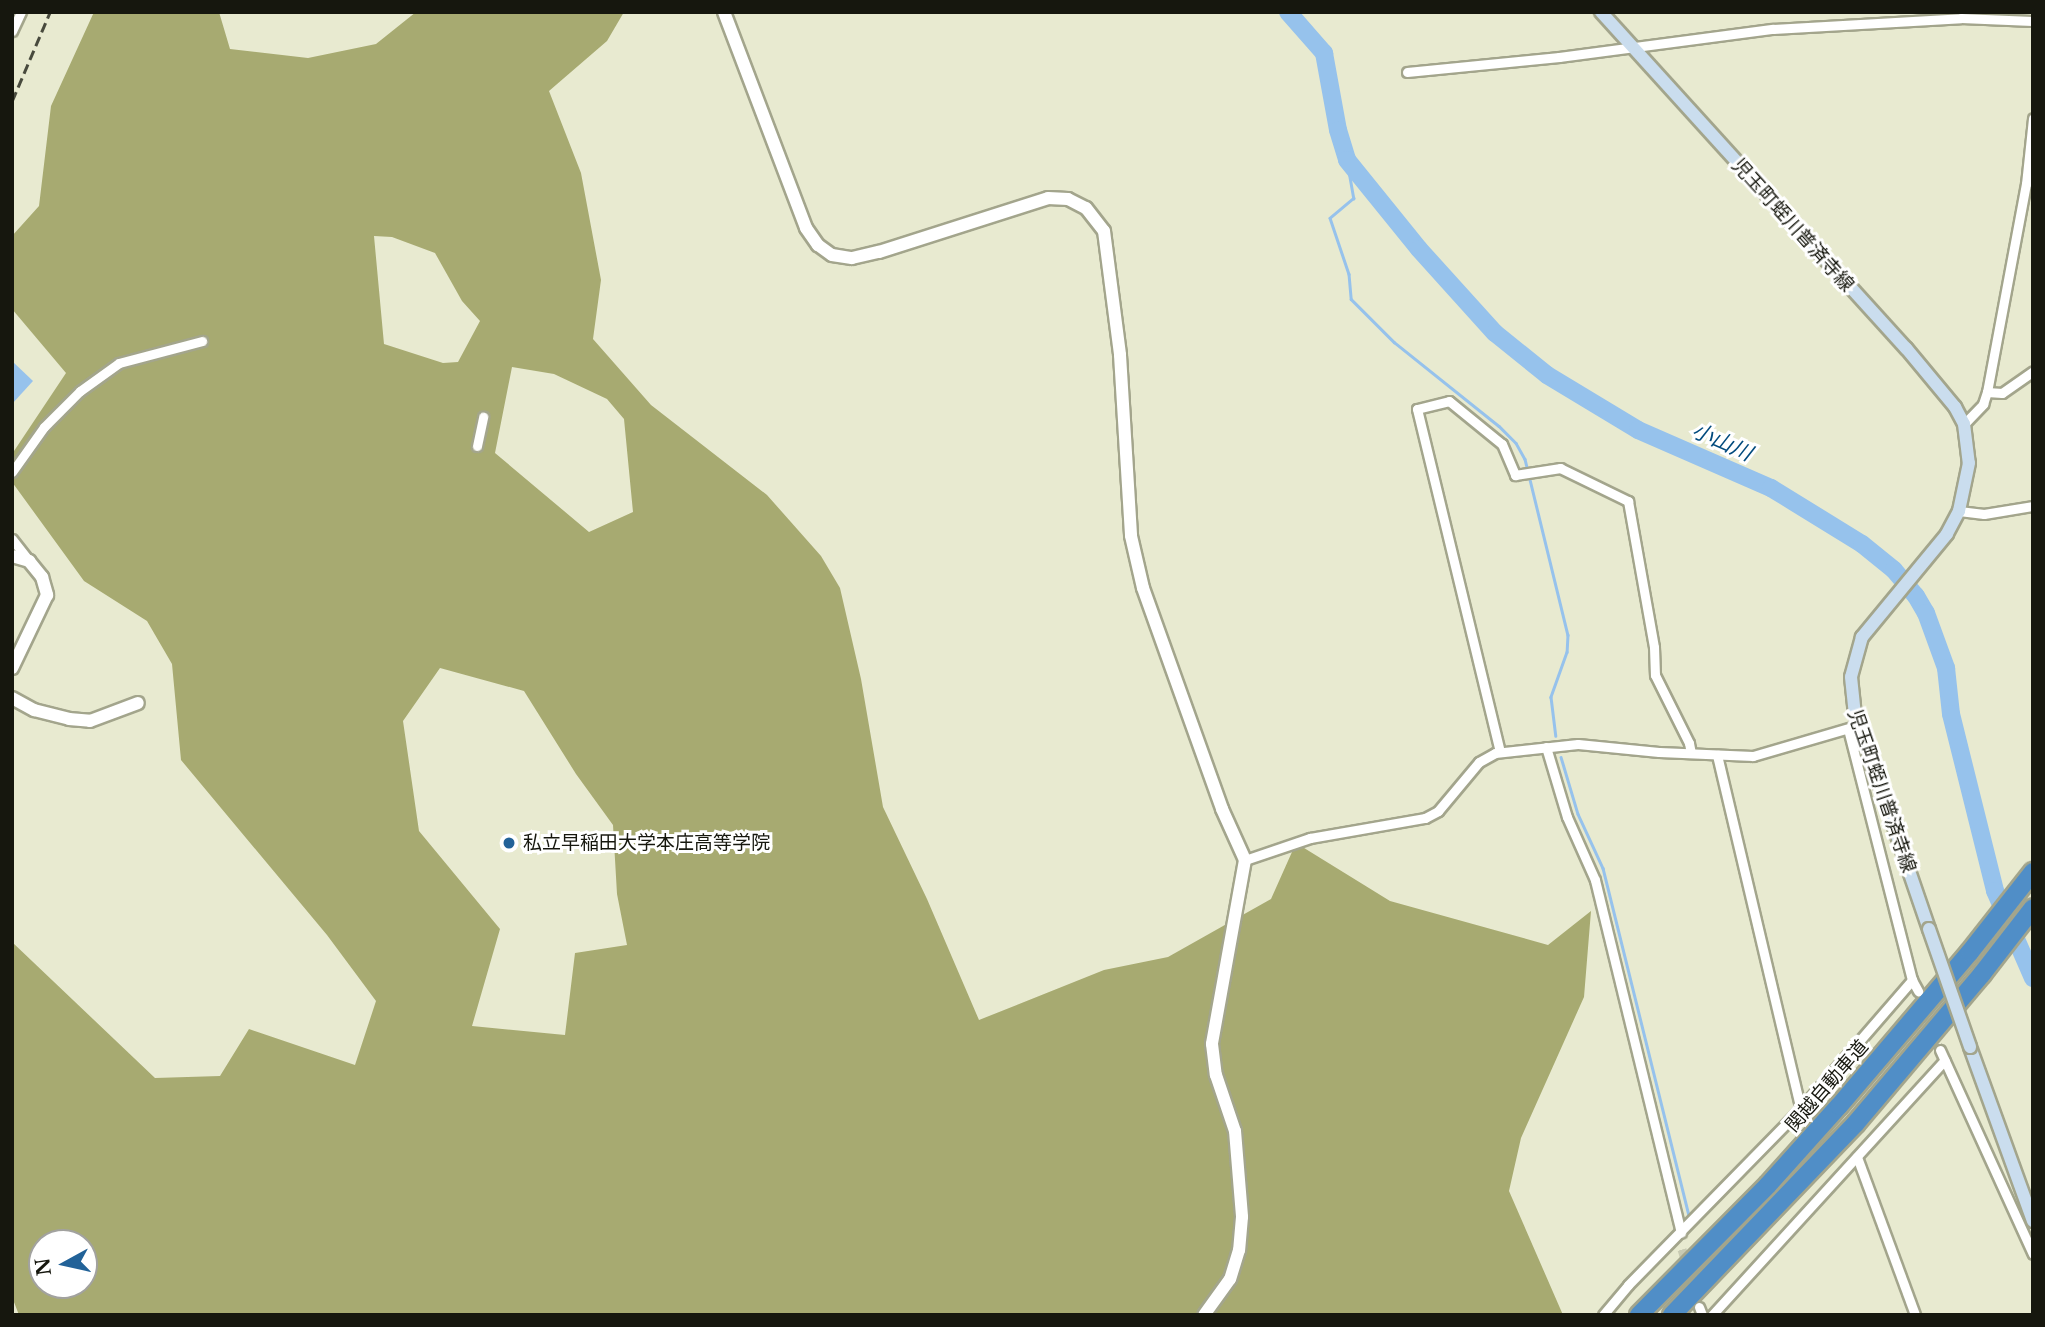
<!DOCTYPE html>
<html>
<head>
<meta charset="utf-8">
<style>
  body { margin:0 }
  #map { position:relative; width:2045px; height:1327px; overflow:hidden; background:#e8ead0; font-family:"Libre Baskerville","Noto Sans JP",serif }
  div>[style] { position:absolute }
  .forest>* { inset:0; background:#a7aa71 }
  .water>* { inset:0; background:#96c2ec }
  .stream>* { height:2.5px; margin:-1.25px; padding:0 1.25px; transform-origin:1.25px; border-radius:1.25px; background:#96c2ec }
  .river>* { height:18px; margin:-9px; padding:0 9px; transform-origin:9px; border-radius:9px; background:#96c2ec }
  .minor-tunnel>* { height:9px; margin-top:-4.5px; transform-origin:0; background:repeating-linear-gradient(90deg,#c8cab3 0 9px,transparent 0 13.5px) }
  .roads { filter:drop-shadow(2px 0 #a3a58c) drop-shadow(-2px 0 #a3a58c) drop-shadow(0 2px #a3a58c) drop-shadow(0 -2px #a3a58c) }
  .minor>* { height:9px; margin:-4.5px; padding:0 4.5px; transform-origin:4.5px; border-radius:4.5px; background:#fff }
  .tertiary>* { height:12px; margin:-6px; padding:0 6px; transform-origin:6px; border-radius:6px; background:#fff }
  .secondary>* { height:12px; margin:-6px; padding:0 6px; transform-origin:6px; border-radius:6px; background:#caddee }
  .motorway>* { height:18px; margin:-9px; padding:0 9px; transform-origin:9px; border-radius:9px; background:#508ec7 }
  .rail>* { height:2.5px; margin-top:-1.25px; transform-origin:0; background:repeating-linear-gradient(90deg,#484a3d 0 10px,transparent 0 15px) }
  .bridges { filter:drop-shadow(2px 0 #a3a58c) drop-shadow(-2px 0 #a3a58c) drop-shadow(0 2px #a3a58c) drop-shadow(0 -2px #a3a58c) }
  .secondary-bridge>* { height:12px; margin:-6px; padding:0 6px; transform-origin:6px; border-radius:6px; background:#caddee }
  .dots>* { width:19px; height:19px; translate:-50% -50%; box-sizing:border-box; border:4px solid #fff; border-radius:50% }
  span { translate:-50% -50%; white-space:nowrap; text-align:center; line-height:1.15; -webkit-text-stroke:6px #fff; paint-order:stroke }
  .street-label { font-size:19px; color:#16170e }
  .poi-label { font-size:19px; color:#16170e }
  .left { translate:0 -50%; text-align:left }
  .water-label { font-size:21px; color:#014a7d; font-style:italic }
  .frame { position:absolute; inset:0; border:14px solid #16170e; pointer-events:none }
  .north { position:absolute; left:28px; top:1229px; width:70px; height:70px; box-sizing:border-box; background:#fff; border:2px solid #a2a29f; border-radius:50%; rotate:262deg; font-size:19px; font-weight:700; line-height:28px; text-align:center; color:#16170e }
  .north::after { content:''; display:block; margin:auto; width:24px; height:32px; background:#226298; clip-path:polygon(50% 0,100% 100%,50% 72%,0 100%) }
</style>
</head>
<body>
<div id="map">
  <div class="forest">
    <i style="clip-path:polygon(evenodd,94px 12px,219px 12px,230px 49px,308px 58px,376px 44px,416px 12px,624px 12px,607px 41px,549px 91px,581px 173px,601px 280px,593px 339px,651px 405px,767px 495px,821px 556px,840px 588px,861px 679px,883px 807px,927px 899px,979px 1020px,1104px 970px,1168px 957px,1271px 899px,1296px 843px,1390px 901px,1548px 945px,1591px 911px,1584px 997px,1521px 1138px,1509px 1191px,1563px 1315px,19px 1315px,12px 1297px,12px 942px,155px 1078px,220px 1076px,249px 1029px,355px 1065px,376px 1001px,327px 935px,181px 760px,172px 664px,147px 621px,84px 581px,12px 482px,12px 454px,66px 373px,12px 309px,12px 236px,39px 206px,51px 106px,94px 12px,374px 236px,392px 237px,435px 253px,462px 301px,480px 321px,458px 362px,443px 363px,384px 344px,374px 236px,94px 12px,512px 367px,554px 374px,607px 399px,624px 419px,633px 512px,589px 532px,495px 453px,512px 367px,94px 12px,440px 668px,524px 691px,576px 774px,613px 825px,617px 894px,627px 945px,575px 953px,565px 1035px,472px 1026px,500px 929px,419px 831px,403px 721px,440px 668px,94px 12px,42px 1243px,84px 1243px,84px 1285px,42px 1285px,42px 1243px)"></i>
  </div>
  <div class="water">
    <i style="clip-path:polygon(12px 361px,33px 381px,12px 404px)"></i>
  </div>
  <div class="stream">
    <i style="left:1347px;top:160px;width:39px;rotate:80deg"></i>
    <i style="left:1354px;top:198px;width:31px;rotate:140deg"></i>
    <i style="left:1330px;top:218px;width:59px;rotate:71.3deg"></i>
    <i style="left:1349px;top:274px;width:25px;rotate:85deg"></i>
    <i style="left:1351px;top:299px;width:61px;rotate:45deg"></i>
    <i style="left:1394px;top:342px;width:134px;rotate:38.7deg"></i>
    <i style="left:1499px;top:426px;width:24px;rotate:45deg"></i>
    <i style="left:1516px;top:443px;width:18px;rotate:61deg"></i>
    <i style="left:1525px;top:459px;width:181px;rotate:76.3deg"></i>
    <i style="left:1568px;top:635px;width:17px;rotate:93deg"></i>
    <i style="left:1567px;top:652px;width:48px;rotate:109.6deg"></i>
    <i style="left:1551px;top:697px;width:39px;rotate:83deg"></i>
    <i style="left:1561px;top:757px;width:59px;rotate:73.4deg"></i>
    <i style="left:1578px;top:814px;width:60px;rotate:65.2deg"></i>
    <i style="left:1603px;top:868px;width:358px;rotate:76.1deg"></i>
  </div>
  <div class="river">
    <i style="left:1288px;top:12px;width:55px;rotate:48.7deg"></i>
    <i style="left:1324px;top:53px;width:78px;rotate:79.7deg"></i>
    <i style="left:1338px;top:130px;width:31px;rotate:73deg"></i>
    <i style="left:1347px;top:160px;width:114px;rotate:51deg"></i>
    <i style="left:1419px;top:249px;width:113px;rotate:47.9deg"></i>
    <i style="left:1495px;top:333px;width:67px;rotate:38.9deg"></i>
    <i style="left:1547px;top:375px;width:106px;rotate:31.1deg"></i>
    <i style="left:1638px;top:430px;width:145px;rotate:23.6deg"></i>
    <i style="left:1771px;top:488px;width:107px;rotate:31.6deg"></i>
    <i style="left:1862px;top:544px;width:41px;rotate:39.1deg"></i>
    <i style="left:1894px;top:570px;width:34px;rotate:50deg"></i>
    <i style="left:1916px;top:596px;width:20px;rotate:60deg"></i>
    <i style="left:1926px;top:613px;width:59px;rotate:70deg"></i>
    <i style="left:1946px;top:668px;width:46px;rotate:83.8deg"></i>
    <i style="left:1951px;top:714px;width:182px;rotate:76deg"></i>
    <i style="left:1995px;top:891px;width:95px;rotate:66.4deg"></i>
  </div>
  <div class="minor-tunnel">
    <i style="left:1924px;top:1006px;width:47px;rotate:70deg"></i>
    <i style="left:1682px;top:1249px;width:45px;rotate:73.2deg"></i>
  </div>
  <div class="roads">
    <div class="minor">
      <i style="left:12px;top:31px;width:21px;rotate:-65deg"></i>
      <i style="left:1407px;top:72px;width:153px;rotate:-5.6deg"></i>
      <i style="left:1559px;top:57px;width:216px;rotate:-7.5deg"></i>
      <i style="left:1773px;top:29px;width:188px;rotate:-3.3deg"></i>
      <i style="left:1961px;top:18px;width:71px;rotate:2.4deg"></i>
      <i style="left:1987px;top:392px;width:15px;rotate:4deg"></i>
      <i style="left:2002px;top:393px;width:38px;rotate:-35deg"></i>
      <i style="left:1964px;top:424px;width:28px;rotate:-46deg"></i>
      <i style="left:1983px;top:404px;width:13px;rotate:-72deg"></i>
      <i style="left:1987px;top:392px;width:212px;rotate:-79.4deg"></i>
      <i style="left:2026px;top:184px;width:66px;rotate:-83.9deg"></i>
      <i style="left:477px;top:446px;width:30px;rotate:-78deg"></i>
      <i style="left:12px;top:472px;width:55px;rotate:-54.6deg"></i>
      <i style="left:44px;top:427px;width:51px;rotate:-45deg"></i>
      <i style="left:80px;top:391px;width:48px;rotate:-35.7deg"></i>
      <i style="left:119px;top:363px;width:86px;rotate:-14.8deg"></i>
      <i style="left:1959px;top:511px;width:25px;rotate:7deg"></i>
      <i style="left:1984px;top:514px;width:50px;rotate:-9.3deg"></i>
      <i style="left:12px;top:539px;width:28px;rotate:52deg"></i>
      <i style="left:1848px;top:729px;width:259px;rotate:75.7deg"></i>
      <i style="left:1912px;top:980px;width:13px;rotate:61deg"></i>
      <i style="left:1546px;top:747px;width:73px;rotate:73.3deg"></i>
      <i style="left:1567px;top:817px;width:69px;rotate:66deg"></i>
      <i style="left:1595px;top:880px;width:363px;rotate:76.3deg"></i>
      <i style="left:1500px;top:752px;width:353px;rotate:-103.6deg"></i>
      <i style="left:1417px;top:409px;width:33px;rotate:-14deg"></i>
      <i style="left:1449px;top:401px;width:68px;rotate:39.1deg"></i>
      <i style="left:1502px;top:444px;width:34px;rotate:67deg"></i>
      <i style="left:1515px;top:475px;width:46px;rotate:-8.8deg"></i>
      <i style="left:1560px;top:468px;width:76px;rotate:25.9deg"></i>
      <i style="left:1628px;top:501px;width:148px;rotate:79.9deg"></i>
      <i style="left:1654px;top:647px;width:28px;rotate:88deg"></i>
      <i style="left:1655px;top:675px;width:76px;rotate:63.4deg"></i>
      <i style="left:1689px;top:743px;width:10px;rotate:79deg"></i>
      <i style="left:1717px;top:755px;width:364px;rotate:76.7deg"></i>
      <i style="left:1245px;top:860px;width:69px;rotate:-18.7deg"></i>
      <i style="left:1310px;top:838px;width:117px;rotate:-9.9deg"></i>
      <i style="left:1425px;top:818px;width:15px;rotate:-28deg"></i>
      <i style="left:1438px;top:811px;width:64px;rotate:-50.1deg"></i>
      <i style="left:1479px;top:762px;width:18px;rotate:-29deg"></i>
      <i style="left:1495px;top:753px;width:83px;rotate:-6.2deg"></i>
      <i style="left:1578px;top:744px;width:81px;rotate:5.6deg"></i>
      <i style="left:1659px;top:752px;width:94px;rotate:2.4deg"></i>
      <i style="left:1753px;top:756px;width:110px;rotate:-16.3deg"></i>
      <i style="left:1940px;top:1050px;width:224px;rotate:65.5deg"></i>
      <i style="left:1857px;top:1157px;width:168px;rotate:69.8deg"></i>
      <i style="left:1699px;top:1307px;width:9px;rotate:69deg"></i>
      <i style="left:1603px;top:1315px;width:39px;rotate:-50deg"></i>
      <i style="left:1628px;top:1285px;width:250px;rotate:-45.6deg"></i>
      <i style="left:1803px;top:1106px;width:167px;rotate:-49.1deg"></i>
      <i style="left:1712px;top:1315px;width:345px;rotate:-47.6deg"></i>
    </div>
    <div class="tertiary">
      <i style="left:724px;top:12px;width:231px;rotate:69.2deg"></i>
      <i style="left:806px;top:228px;width:21px;rotate:55deg"></i>
      <i style="left:818px;top:245px;width:17px;rotate:36deg"></i>
      <i style="left:832px;top:255px;width:20px;rotate:9deg"></i>
      <i style="left:852px;top:258px;width:28px;rotate:-13deg"></i>
      <i style="left:879px;top:252px;width:177px;rotate:-17.7deg"></i>
      <i style="left:1048px;top:198px;width:20px;rotate:3deg"></i>
      <i style="left:1068px;top:199px;width:20px;rotate:27deg"></i>
      <i style="left:1086px;top:208px;width:29px;rotate:52deg"></i>
      <i style="left:1104px;top:231px;width:125px;rotate:82.6deg"></i>
      <i style="left:1120px;top:355px;width:181px;rotate:86.5deg"></i>
      <i style="left:1131px;top:536px;width:53px;rotate:77deg"></i>
      <i style="left:1143px;top:588px;width:235px;rotate:70.3deg"></i>
      <i style="left:1222px;top:809px;width:56px;rotate:65.7deg"></i>
      <i style="left:1245px;top:860px;width:187px;rotate:100.2deg"></i>
      <i style="left:1212px;top:1044px;width:31px;rotate:83deg"></i>
      <i style="left:1216px;top:1075px;width:59px;rotate:71.3deg"></i>
      <i style="left:1235px;top:1131px;width:86px;rotate:85.3deg"></i>
      <i style="left:1242px;top:1217px;width:33px;rotate:95deg"></i>
      <i style="left:1239px;top:1250px;width:30px;rotate:107deg"></i>
      <i style="left:1230px;top:1279px;width:44px;rotate:125.8deg"></i>
      <i style="left:12px;top:556px;width:18px;rotate:16deg"></i>
      <i style="left:29px;top:561px;width:21px;rotate:51deg"></i>
      <i style="left:42px;top:577px;width:19px;rotate:74deg"></i>
      <i style="left:47px;top:595px;width:81px;rotate:115.6deg"></i>
      <i style="left:12px;top:698px;width:25px;rotate:29deg"></i>
      <i style="left:34px;top:710px;width:36px;rotate:14deg"></i>
      <i style="left:69px;top:719px;width:21px;rotate:5deg"></i>
      <i style="left:90px;top:721px;width:51px;rotate:-20.6deg"></i>
    </div>
    <div class="secondary">
      <i style="left:1601px;top:12px;width:454px;rotate:47.8deg"></i>
      <i style="left:1906px;top:348px;width:77px;rotate:50.3deg"></i>
      <i style="left:1955px;top:407px;width:19px;rotate:62deg"></i>
      <i style="left:1964px;top:424px;width:39px;rotate:83deg"></i>
      <i style="left:1969px;top:463px;width:49px;rotate:101.8deg"></i>
      <i style="left:1959px;top:511px;width:26px;rotate:118deg"></i>
      <i style="left:1947px;top:534px;width:134px;rotate:129.5deg"></i>
      <i style="left:1862px;top:637px;width:41px;rotate:105.4deg"></i>
      <i style="left:1851px;top:677px;width:36px;rotate:84deg"></i>
      <i style="left:1855px;top:713px;width:228px;rotate:71.1deg"></i>
      <i style="left:1970px;top:1047px;width:185px;rotate:70.1deg"></i>
    </div>
    <div class="motorway">
      <i style="left:1639px;top:1315px;width:183px;rotate:-45.2deg"></i>
      <i style="left:1768px;top:1185px;width:106px;rotate:-48.1deg"></i>
      <i style="left:1839px;top:1106px;width:202px;rotate:-49.6deg"></i>
      <i style="left:1970px;top:952px;width:102px;rotate:-51.8deg"></i>
      <i style="left:1672px;top:1315px;width:266px;rotate:-46.2deg"></i>
      <i style="left:1856px;top:1123px;width:195px;rotate:-49.8deg"></i>
      <i style="left:1982px;top:974px;width:83px;rotate:-52.3deg"></i>
    </div>
  </div>
  <div class="rail">
    <i style="left:12px;top:101px;width:97px;rotate:-66.9deg"></i>
  </div>
  <div class="bridges">
    <div class="secondary-bridge">
      <i style="left:1929px;top:929px;width:125px;rotate:70.8deg"></i>
    </div>
  </div>
  <div class="dots">
    <i style="left:509px;top:843px;background:#226298"></i>
  </div>
  <div class="street-label">
    <span style="left:1793px;top:225px;rotate:48deg">児玉町蛭川普済寺線</span>
    <span style="left:1882px;top:791px;rotate:71deg">児玉町蛭川普済寺線</span>
    <span style="left:1827px;top:1086px;rotate:-49deg">関越自動車道</span>
  </div>
  <div class="poi-label">
    <span class="left" style="left:523px;top:843px">私立早稲田大学本庄高等学院</span>
  </div>
  <div class="water-label">
    <span style="left:1722px;top:442px;rotate:24deg">小山川</span>
  </div>
  <div class="frame"></div>
  <div class="north">N</div>
</div>
</body>
</html>
